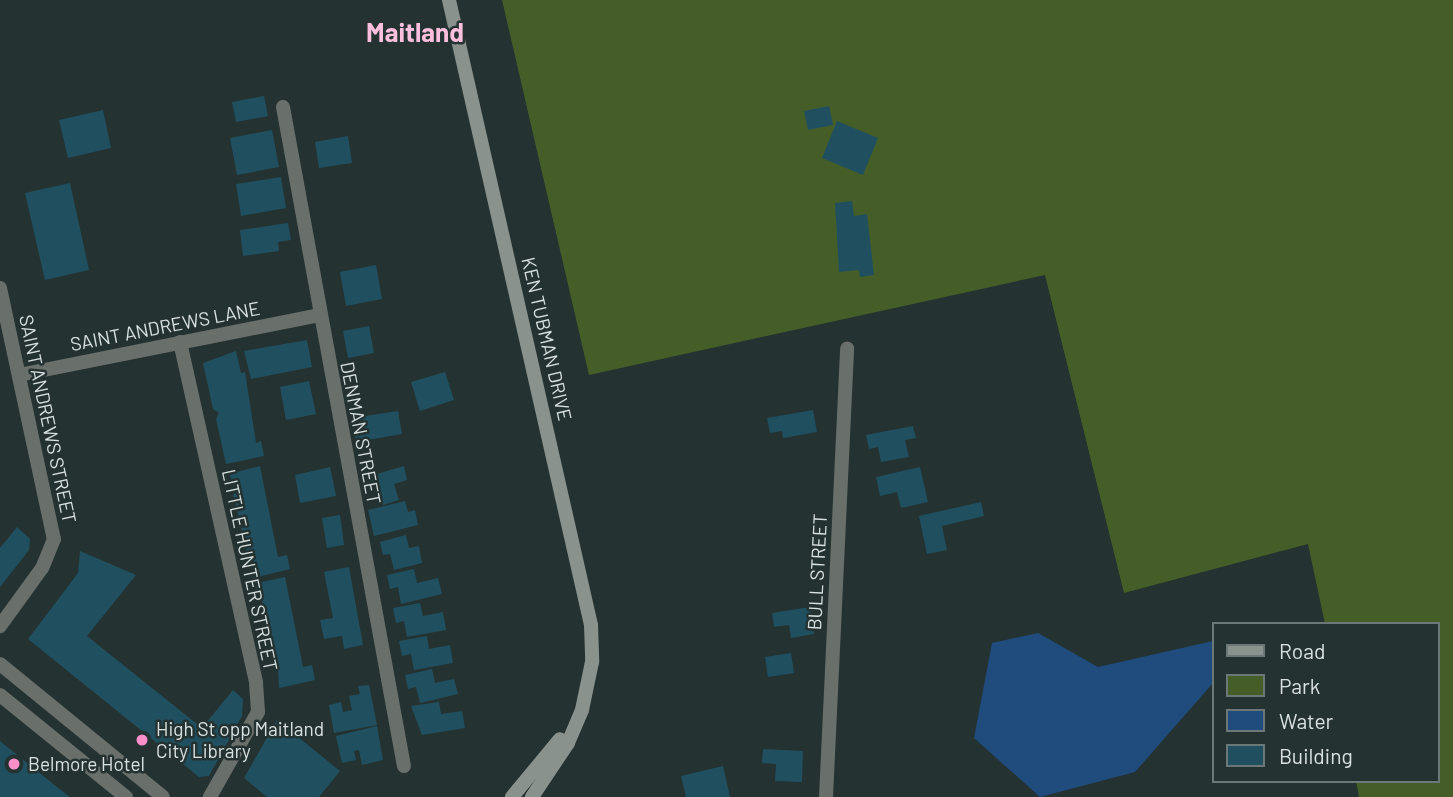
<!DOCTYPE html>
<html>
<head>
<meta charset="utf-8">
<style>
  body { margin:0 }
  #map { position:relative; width:1453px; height:797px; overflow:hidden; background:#243231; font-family:Barlow,sans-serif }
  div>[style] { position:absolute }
  .green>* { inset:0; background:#455e28 }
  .water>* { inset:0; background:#204b7d }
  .building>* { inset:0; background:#205060 }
  .street>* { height:14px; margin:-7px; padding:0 7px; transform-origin:7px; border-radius:7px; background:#696f6b }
  .secondary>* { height:14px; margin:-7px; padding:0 7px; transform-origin:7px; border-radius:7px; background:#8a928d }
  .dots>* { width:19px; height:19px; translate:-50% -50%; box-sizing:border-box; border:4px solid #243231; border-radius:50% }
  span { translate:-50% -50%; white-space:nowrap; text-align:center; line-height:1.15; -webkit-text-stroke:5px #243231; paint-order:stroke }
  .street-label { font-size:19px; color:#d9e1e1 }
  .poi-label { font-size:19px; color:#d9e1e1 }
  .left { translate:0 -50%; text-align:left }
  .district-label { font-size:26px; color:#fcbfde; font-weight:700 }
  .legend { position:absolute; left:1212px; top:622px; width:228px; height:161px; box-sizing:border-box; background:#243231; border:2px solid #6c7877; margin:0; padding:9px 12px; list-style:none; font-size:21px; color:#d9e1e1 }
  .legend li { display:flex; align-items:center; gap:14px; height:35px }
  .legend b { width:35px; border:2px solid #6c7877 }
</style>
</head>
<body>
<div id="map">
  <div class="green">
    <i style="clip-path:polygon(502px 0,1453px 0,1453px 797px,1359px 797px,1356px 781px,1437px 781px,1437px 624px,1325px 624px,1308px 544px,1124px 593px,1045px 275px,589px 375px)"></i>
  </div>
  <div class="water">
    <i style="clip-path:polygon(1038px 633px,1098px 667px,1213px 641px,1213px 683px,1135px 772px,1040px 797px,974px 738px,992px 643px)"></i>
  </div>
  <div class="building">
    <i style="clip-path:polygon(264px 96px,268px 116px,236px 122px,232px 102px)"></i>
    <i style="clip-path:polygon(829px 106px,833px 125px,808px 130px,804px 111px)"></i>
    <i style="clip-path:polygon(103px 110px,111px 148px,68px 158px,59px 120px)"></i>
    <i style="clip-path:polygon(837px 121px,878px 138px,863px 175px,822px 158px)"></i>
    <i style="clip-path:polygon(272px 130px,279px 167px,237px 175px,230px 138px)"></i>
    <i style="clip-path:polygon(348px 136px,352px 163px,319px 168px,315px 142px)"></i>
    <i style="clip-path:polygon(281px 177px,286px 208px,241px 216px,236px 184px)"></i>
    <i style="clip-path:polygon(70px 183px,89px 270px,45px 280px,25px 193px)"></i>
    <i style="clip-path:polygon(852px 201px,854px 216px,867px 214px,874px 275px,860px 277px,859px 270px,839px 272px,835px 203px)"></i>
    <i style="clip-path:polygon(288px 223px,291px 240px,278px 242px,279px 251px,243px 256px,240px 230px)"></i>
    <i style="clip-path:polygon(376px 265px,382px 299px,346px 306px,340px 272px)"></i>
    <i style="clip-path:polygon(369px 326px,374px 353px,348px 358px,343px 331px)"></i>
    <i style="clip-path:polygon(307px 340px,312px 367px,251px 379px,244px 351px)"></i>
    <i style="clip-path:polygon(236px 351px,241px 373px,245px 372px,256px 443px,261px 441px,264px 456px,226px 464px,216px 419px,219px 413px,213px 409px,203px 363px)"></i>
    <i style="clip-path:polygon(445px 372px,454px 400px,420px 411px,411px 382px)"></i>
    <i style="clip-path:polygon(309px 381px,316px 414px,286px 420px,280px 387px)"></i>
    <i style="clip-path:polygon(813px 410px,817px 432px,783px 438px,782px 431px,770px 433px,767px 418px)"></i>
    <i style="clip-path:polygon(398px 411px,402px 434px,356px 442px,352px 418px)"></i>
    <i style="clip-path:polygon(913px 426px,916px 438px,905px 440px,909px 457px,881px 462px,878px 447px,869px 449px,866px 435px)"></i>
    <i style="clip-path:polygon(260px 466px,278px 557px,287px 555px,290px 569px,253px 578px,253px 557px,248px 558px,241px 528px,247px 526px,246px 521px,240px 523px,233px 494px,238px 493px,229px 474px)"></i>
    <i style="clip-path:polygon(404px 466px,407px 480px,394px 484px,399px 500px,383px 505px,370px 476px)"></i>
    <i style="clip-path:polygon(330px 467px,336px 496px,300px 503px,295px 475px)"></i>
    <i style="clip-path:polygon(920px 467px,928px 502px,901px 508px,897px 492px,880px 496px,876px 477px)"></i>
    <i style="clip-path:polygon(405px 501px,408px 512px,415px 510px,418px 525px,374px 536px,368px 510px)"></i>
    <i style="clip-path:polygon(981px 502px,984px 516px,942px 526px,947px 550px,927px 554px,919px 516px)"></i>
    <i style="clip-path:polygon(340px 515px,344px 545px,327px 548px,322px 518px)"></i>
    <i style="clip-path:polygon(17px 527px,30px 539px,29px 550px,0 587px,0 548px)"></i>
    <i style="clip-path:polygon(406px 535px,409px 548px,419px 546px,422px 563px,394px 570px,390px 554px,383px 555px,380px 542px)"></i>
    <i style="clip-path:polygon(80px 551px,136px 575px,87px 636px,202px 728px,233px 690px,243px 699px,242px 716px,209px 776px,199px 777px,28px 639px,78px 573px)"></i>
    <i style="clip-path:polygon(349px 567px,363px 645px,344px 649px,342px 636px,324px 639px,320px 620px,333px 618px,324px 572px)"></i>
    <i style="clip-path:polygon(414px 569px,417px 583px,438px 578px,442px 594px,401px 604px,398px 587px,390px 589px,387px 575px)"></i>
    <i style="clip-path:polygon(285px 577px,303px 667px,312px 665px,315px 680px,279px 688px,278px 668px,274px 668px,267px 638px,272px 637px,271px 631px,267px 632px,262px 599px,258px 600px,254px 584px)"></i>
    <i style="clip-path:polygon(420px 603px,423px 616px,443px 612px,446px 630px,407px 637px,404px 621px,396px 623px,393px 608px)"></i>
    <i style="clip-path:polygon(810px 607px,814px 634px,791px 638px,789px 625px,774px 627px,772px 613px)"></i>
    <i style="clip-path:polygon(427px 636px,429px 649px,450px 645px,453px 663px,414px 670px,411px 654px,402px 656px,399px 641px)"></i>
    <i style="clip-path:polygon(791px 653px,794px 673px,768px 677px,765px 657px)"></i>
    <i style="clip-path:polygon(432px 669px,435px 683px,454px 679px,458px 694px,420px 703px,416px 687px,408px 689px,405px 675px)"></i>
    <i style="clip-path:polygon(369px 685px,377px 725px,334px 733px,329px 705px,341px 702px,343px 712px,352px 710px,349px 696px,360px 694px,358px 686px)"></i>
    <i style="clip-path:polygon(439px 702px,441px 714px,462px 711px,465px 728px,422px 735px,411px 706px)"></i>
    <i style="clip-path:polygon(277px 720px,340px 771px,319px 797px,267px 797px,244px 778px)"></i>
    <i style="clip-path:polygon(377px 726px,383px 760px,362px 765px,359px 750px,354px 751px,356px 760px,342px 763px,336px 736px)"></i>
    <i style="clip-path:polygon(0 741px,57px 787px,70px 797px,0 797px)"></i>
    <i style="clip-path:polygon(763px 749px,803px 751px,802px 782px,775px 781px,776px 764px,762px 763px)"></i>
    <i style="clip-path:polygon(723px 766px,730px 797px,686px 797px,681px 776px)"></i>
  </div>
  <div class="street">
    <i style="left:283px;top:107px;width:670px;rotate:79.6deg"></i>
    <i style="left:0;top:288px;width:257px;rotate:77.9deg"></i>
    <i style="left:54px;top:539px;width:31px;rotate:112deg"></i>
    <i style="left:42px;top:568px;width:72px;rotate:125.9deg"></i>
    <i style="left:180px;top:342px;width:349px;rotate:77.4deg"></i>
    <i style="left:256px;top:683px;width:29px;rotate:86deg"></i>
    <i style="left:258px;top:712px;width:98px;rotate:119.5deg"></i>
    <i style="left:19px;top:375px;width:306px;rotate:-11.3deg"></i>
    <i style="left:0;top:664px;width:210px;rotate:39.2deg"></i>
    <i style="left:0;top:695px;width:162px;rotate:39deg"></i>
    <i style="left:826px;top:797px;width:449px;rotate:-87.3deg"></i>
  </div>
  <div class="secondary">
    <i style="left:449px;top:0;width:641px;rotate:77.2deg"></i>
    <i style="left:591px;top:625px;width:37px;rotate:88deg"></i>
    <i style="left:592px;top:662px;width:49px;rotate:101.8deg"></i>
    <i style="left:582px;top:710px;width:36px;rotate:113deg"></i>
    <i style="left:568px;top:743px;width:65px;rotate:123.7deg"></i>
    <i style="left:512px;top:797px;width:75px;rotate:-50.4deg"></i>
  </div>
  <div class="dots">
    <i style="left:142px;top:740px;background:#f98fc9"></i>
    <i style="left:14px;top:764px;background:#f98fc9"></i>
  </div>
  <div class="street-label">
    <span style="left:165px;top:326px;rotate:-11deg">SAINT ANDREWS LANE</span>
    <span style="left:547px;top:339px;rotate:77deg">KEN TUBMAN DRIVE</span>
    <span style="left:48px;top:419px;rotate:78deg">SAINT ANDREWS STREET</span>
    <span style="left:361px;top:433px;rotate:79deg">DENMAN STREET</span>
    <span style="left:250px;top:570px;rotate:78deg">LITTLE HUNTER STREET</span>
    <span style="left:817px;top:572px;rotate:-87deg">BULL STREET</span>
  </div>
  <div class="poi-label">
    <span class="left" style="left:156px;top:740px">High St opp Maitland<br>City Library</span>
    <span class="left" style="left:28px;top:764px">Belmore Hotel</span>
  </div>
  <div class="district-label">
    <span style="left:415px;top:32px">Maitland</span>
  </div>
  <ul class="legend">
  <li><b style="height:9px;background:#8a928d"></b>Road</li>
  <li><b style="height:19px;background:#455e28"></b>Park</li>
  <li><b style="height:19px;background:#204b7d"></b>Water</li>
  <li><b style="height:19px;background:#205060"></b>Building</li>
  </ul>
</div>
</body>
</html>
